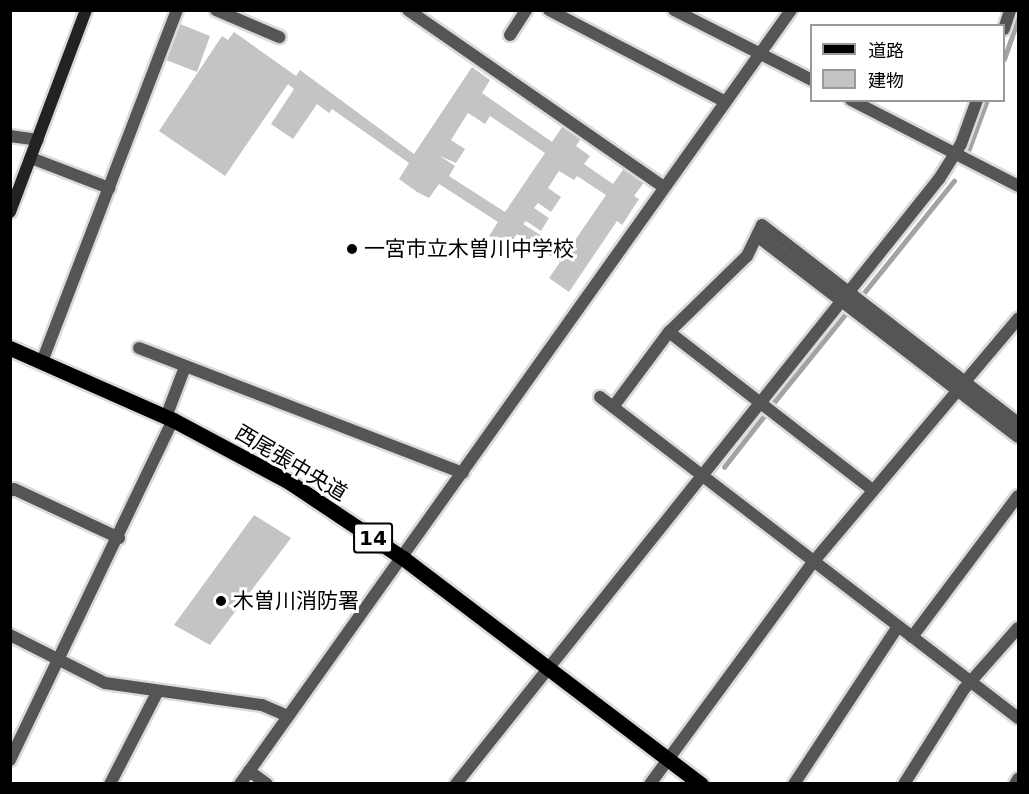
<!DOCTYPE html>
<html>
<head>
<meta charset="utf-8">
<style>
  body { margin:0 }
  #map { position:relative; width:1029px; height:794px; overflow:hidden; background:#fff; font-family:"DejaVu Sans","Noto Sans JP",sans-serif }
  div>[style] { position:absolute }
  .stream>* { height:4.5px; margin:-2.25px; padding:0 2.25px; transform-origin:2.25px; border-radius:2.25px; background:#a3a3a3 }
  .building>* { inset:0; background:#c4c4c4 }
  .roads { filter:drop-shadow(2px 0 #dbdbdb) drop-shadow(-2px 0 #dbdbdb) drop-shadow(0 2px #dbdbdb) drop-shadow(0 -2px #dbdbdb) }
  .street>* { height:12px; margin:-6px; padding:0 6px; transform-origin:6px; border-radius:6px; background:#555 }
  .secondary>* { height:12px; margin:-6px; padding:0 6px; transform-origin:6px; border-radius:6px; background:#222 }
  .primary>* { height:15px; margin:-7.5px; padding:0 7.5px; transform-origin:7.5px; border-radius:7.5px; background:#000 }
  .dots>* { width:16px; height:16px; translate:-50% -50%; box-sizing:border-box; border:3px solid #fff; border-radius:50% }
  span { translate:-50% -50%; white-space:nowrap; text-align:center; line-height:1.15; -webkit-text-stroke:6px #fff; paint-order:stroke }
  .shield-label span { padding:2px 4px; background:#fff; border:2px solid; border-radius:4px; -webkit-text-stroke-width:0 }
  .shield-label { font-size:20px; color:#000; font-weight:700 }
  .poi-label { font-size:21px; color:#000 }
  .left { translate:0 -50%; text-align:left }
  .street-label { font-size:21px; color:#000 }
  .frame { position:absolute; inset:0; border:12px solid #000; pointer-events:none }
  .legend { position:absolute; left:810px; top:24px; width:195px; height:78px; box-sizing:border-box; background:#fff; border:2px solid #999; margin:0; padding:8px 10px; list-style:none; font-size:18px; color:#000 }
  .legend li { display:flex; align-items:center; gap:12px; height:30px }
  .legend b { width:30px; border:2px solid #999 }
</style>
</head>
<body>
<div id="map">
  <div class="stream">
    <i style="left:1004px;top:59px;width:42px;rotate:-70.7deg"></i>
    <i style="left:967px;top:154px;width:58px;rotate:-69.7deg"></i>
    <i style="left:863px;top:294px;width:145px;rotate:-51.2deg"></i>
    <i style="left:771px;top:406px;width:121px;rotate:-51deg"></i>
    <i style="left:724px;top:467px;width:65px;rotate:-51.9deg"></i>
  </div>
  <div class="building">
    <i style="clip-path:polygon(180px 24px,210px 36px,197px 72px,166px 60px)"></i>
    <i style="clip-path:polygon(evenodd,234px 32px,296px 76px,300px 70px,414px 154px,472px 67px,490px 80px,482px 93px,552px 142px,564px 124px,583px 136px,576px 146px,590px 156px,584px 164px,613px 184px,625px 167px,645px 181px,634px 196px,639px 199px,622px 225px,617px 221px,569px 292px,549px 278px,560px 262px,517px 234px,507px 248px,489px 236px,498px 222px,439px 184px,429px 198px,417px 192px,399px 179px,409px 163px,332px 109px,329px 113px,317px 104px,293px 139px,271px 124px,294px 89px,288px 84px,225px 176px,159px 131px,222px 36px,228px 40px,234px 32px,468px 113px,485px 124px,490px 116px,545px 153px,505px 212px,449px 176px,455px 166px,440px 156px,456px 163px,465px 149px,451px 140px,468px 113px,234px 32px,559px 171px,574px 180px,577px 176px,606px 195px,567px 252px,523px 224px,526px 221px,541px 231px,549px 218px,534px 208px,538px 203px,551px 212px,561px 197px,548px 188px,559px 171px)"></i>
    <i style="clip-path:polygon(254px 515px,291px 538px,210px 645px,174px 625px)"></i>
  </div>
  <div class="roads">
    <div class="street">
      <i style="left:216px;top:10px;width:69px;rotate:23.2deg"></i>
      <i style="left:408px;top:10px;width:311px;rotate:34.7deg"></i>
      <i style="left:549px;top:10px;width:199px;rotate:27.5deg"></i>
      <i style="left:674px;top:10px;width:155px;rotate:26.9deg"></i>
      <i style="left:1004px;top:29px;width:20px;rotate:-72deg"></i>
      <i style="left:510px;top:35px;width:30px;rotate:-57deg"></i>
      <i style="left:851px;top:100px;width:188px;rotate:27.2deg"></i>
      <i style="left:10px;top:136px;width:28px;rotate:8deg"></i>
      <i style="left:31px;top:158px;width:84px;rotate:21deg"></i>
      <i style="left:757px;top:236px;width:329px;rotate:37.6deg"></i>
      <i style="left:669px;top:332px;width:258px;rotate:37.8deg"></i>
      <i style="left:139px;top:348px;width:347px;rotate:21.1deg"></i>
      <i style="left:43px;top:359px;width:374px;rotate:-69deg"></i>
      <i style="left:600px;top:397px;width:527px;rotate:37.52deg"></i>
      <i style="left:613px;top:407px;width:94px;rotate:-53.3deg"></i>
      <i style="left:669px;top:332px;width:109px;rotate:-44.3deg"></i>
      <i style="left:747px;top:256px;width:34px;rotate:-64deg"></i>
      <i style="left:762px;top:225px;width:324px;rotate:37.7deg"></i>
      <i style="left:166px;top:417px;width:53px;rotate:-69.2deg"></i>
      <i style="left:10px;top:491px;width:4px;rotate:-27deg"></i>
      <i style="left:14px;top:489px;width:116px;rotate:25deg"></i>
      <i style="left:10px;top:635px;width:106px;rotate:26.8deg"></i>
      <i style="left:105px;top:683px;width:159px;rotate:8deg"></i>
      <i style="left:262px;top:705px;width:28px;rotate:23deg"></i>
      <i style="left:912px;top:637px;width:176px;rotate:-53.1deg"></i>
      <i style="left:10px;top:760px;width:377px;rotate:-64.4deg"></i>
      <i style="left:249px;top:771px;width:22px;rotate:36deg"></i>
      <i style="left:110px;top:784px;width:102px;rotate:-62.7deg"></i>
      <i style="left:240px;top:784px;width:950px;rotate:-54.55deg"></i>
      <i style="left:456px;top:784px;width:774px;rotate:-51.4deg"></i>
      <i style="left:939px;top:179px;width:41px;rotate:-57.8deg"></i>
      <i style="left:961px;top:144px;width:47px;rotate:-70deg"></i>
      <i style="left:650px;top:784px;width:277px;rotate:-53.7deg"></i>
      <i style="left:814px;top:561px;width:317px;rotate:-49.9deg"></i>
      <i style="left:794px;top:784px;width:189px;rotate:-56.6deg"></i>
      <i style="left:904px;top:784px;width:112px;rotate:-57.7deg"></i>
      <i style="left:964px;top:689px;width:81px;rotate:-48.5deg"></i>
      <i style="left:1015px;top:784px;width:6px;rotate:-59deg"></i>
    </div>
    <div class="secondary">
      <i style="left:10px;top:212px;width:216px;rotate:-69.4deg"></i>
    </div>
    <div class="primary">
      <i style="left:10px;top:348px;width:178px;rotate:23.8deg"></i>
      <i style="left:173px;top:420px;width:132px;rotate:28.1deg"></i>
      <i style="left:289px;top:482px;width:137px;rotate:33.7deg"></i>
      <i style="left:403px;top:558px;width:374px;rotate:37.2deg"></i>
    </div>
  </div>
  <div class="dots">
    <i style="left:352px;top:249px;background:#000"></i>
    <i style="left:221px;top:601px;background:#000"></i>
  </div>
  <div class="shield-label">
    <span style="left:373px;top:538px">14</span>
  </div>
  <div class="poi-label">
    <span class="left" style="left:364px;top:249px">一宮市立木曽川中学校</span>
    <span class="left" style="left:233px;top:601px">木曽川消防署</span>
  </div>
  <div class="street-label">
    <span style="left:291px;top:463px;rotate:31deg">西尾張中央道</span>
  </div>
  <div class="frame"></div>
  <ul class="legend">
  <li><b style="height:8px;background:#000"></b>道路</li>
  <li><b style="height:16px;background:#c4c4c4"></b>建物</li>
  </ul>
</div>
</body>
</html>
